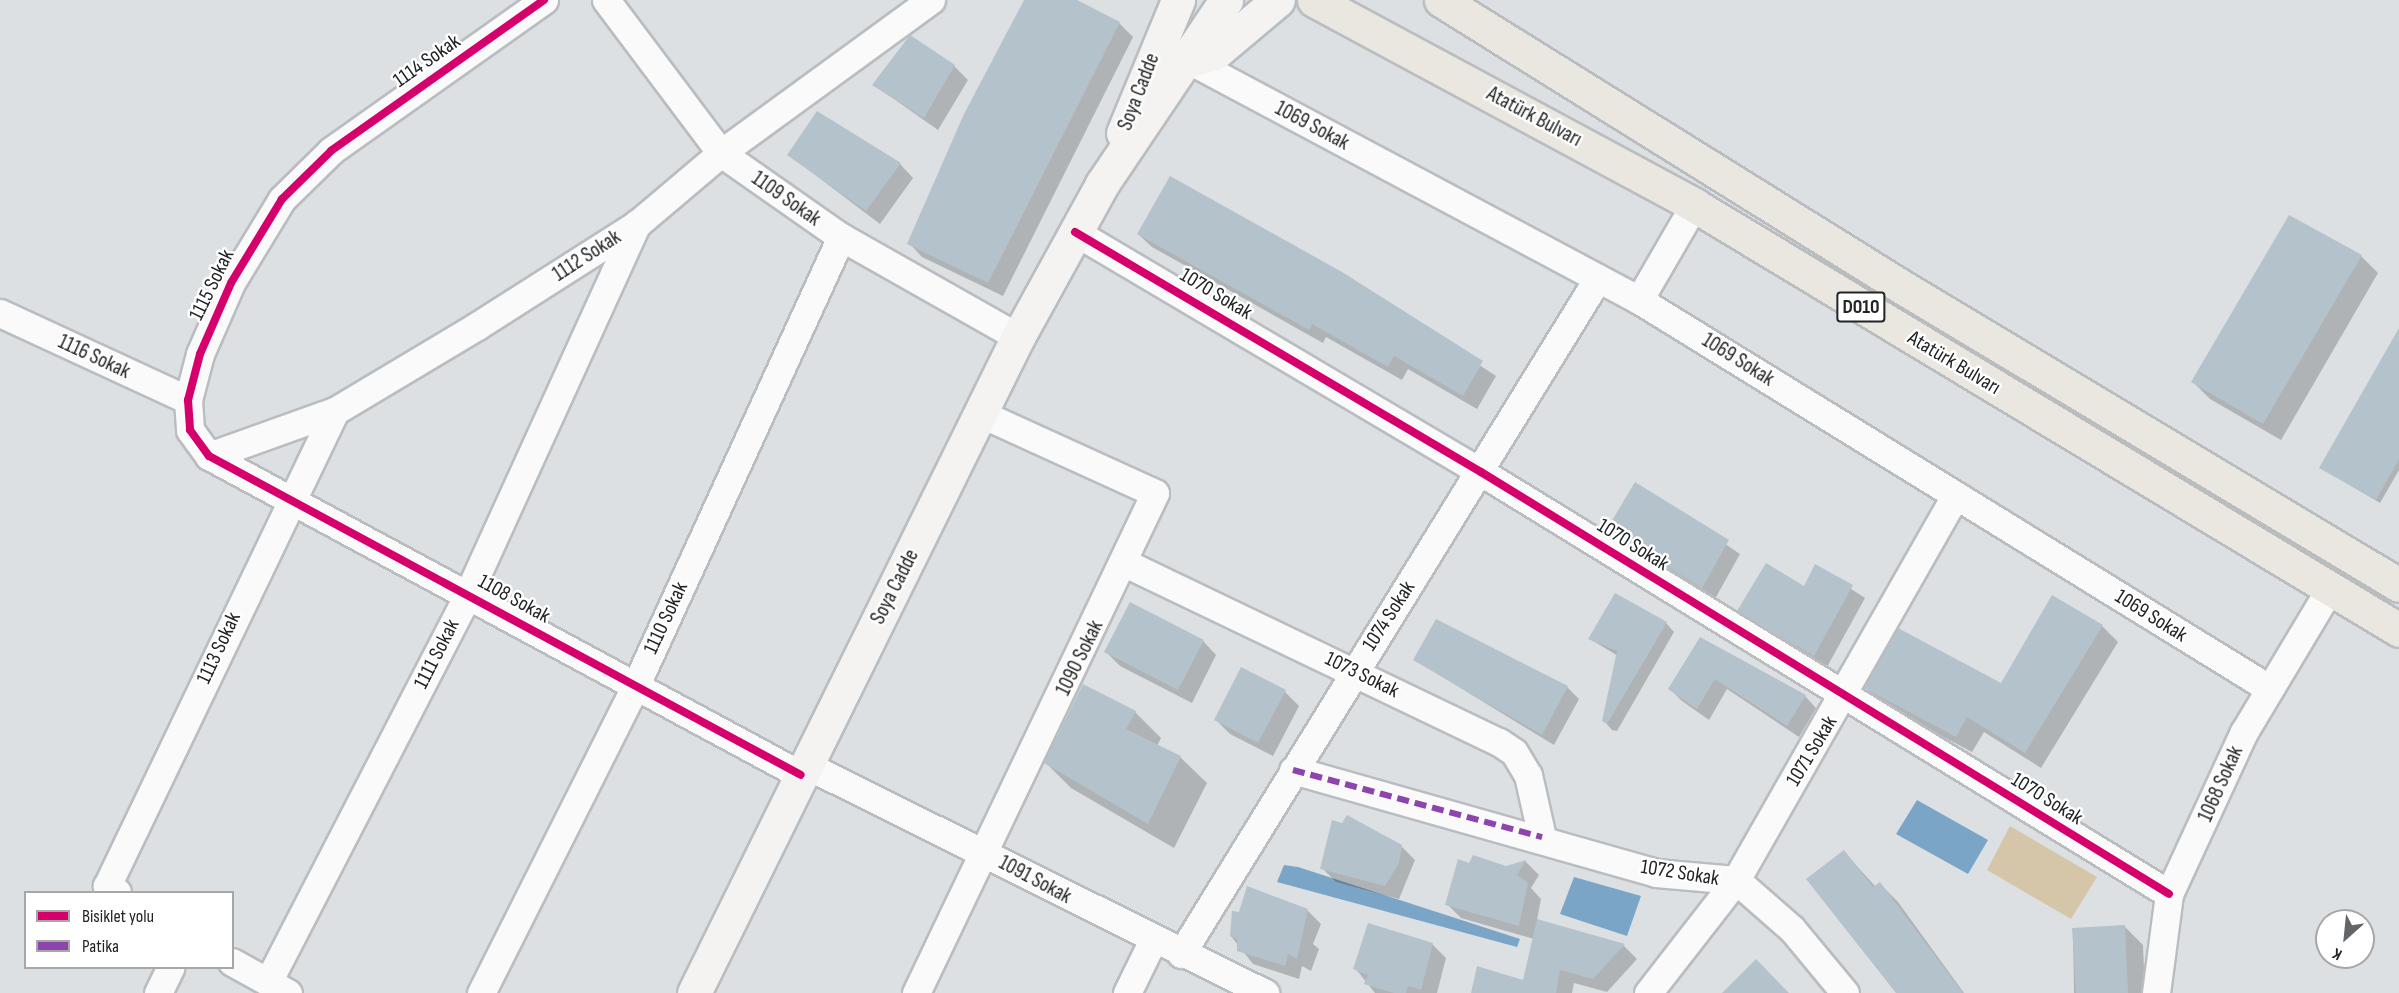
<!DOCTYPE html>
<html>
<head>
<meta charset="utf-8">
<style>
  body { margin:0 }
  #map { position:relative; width:2399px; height:993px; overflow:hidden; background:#dce0e3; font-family:"Sofia Sans Condensed",sans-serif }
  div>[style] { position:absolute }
  .green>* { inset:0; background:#d5c6a9 }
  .water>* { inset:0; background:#7ba5c7 }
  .shadow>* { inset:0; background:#0003 }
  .building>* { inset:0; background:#b4c2cc }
  .roads { filter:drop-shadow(2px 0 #babdc0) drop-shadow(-2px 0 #babdc0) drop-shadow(0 2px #babdc0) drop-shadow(0 -2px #babdc0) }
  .minor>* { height:27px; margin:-13.5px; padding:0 13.5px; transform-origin:13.5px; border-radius:13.5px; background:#fafafb }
  .secondary>* { height:33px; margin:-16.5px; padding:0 16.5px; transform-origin:16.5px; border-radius:16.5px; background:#f4f3f1 }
  .trunk>* { height:33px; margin:-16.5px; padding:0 16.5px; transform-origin:16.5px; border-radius:16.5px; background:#eae6e0 }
  .quiet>* { height:6px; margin-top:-3px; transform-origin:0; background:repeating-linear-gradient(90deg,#8e44ad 0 12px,transparent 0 18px) }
  .cycleway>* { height:8px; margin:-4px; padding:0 4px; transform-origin:4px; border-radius:4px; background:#d6006c }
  span { translate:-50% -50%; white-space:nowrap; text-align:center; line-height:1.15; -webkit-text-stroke:5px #fff; paint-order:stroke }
  .shield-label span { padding:2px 4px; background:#fff; border:2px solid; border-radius:4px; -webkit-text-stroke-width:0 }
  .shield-label { font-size:20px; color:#222426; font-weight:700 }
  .street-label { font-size:21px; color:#222426 }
  .legend { position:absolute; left:24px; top:891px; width:210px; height:78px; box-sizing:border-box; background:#fff; border:2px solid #a7a7a8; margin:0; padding:8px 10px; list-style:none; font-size:18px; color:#222426 }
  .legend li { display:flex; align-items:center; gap:12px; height:30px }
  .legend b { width:30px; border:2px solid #a7a7a8 }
  .north { position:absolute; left:2315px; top:909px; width:60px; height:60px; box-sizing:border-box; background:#fff; border:2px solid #a7a7a8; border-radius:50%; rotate:207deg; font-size:16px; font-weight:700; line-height:24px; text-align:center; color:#222426 }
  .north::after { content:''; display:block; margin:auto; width:21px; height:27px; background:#636668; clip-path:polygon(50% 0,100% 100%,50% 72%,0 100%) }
</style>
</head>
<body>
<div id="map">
  <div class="green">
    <i style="clip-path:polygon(2010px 826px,2097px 877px,2071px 919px,1987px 870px)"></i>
  </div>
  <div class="water">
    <i style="clip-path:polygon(1917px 800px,1988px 840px,1968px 874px,1896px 834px)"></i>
    <i style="clip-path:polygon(1284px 865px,1298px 867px,1520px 939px,1517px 947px,1277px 882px)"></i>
    <i style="clip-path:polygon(1574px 877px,1641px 896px,1627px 936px,1560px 914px)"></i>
  </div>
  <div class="shadow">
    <i style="clip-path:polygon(1025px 0,1074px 0,1119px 23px,1133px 37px,1003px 296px,922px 257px,909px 243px)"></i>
    <i style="clip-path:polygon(954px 66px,968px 80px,938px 130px,874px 85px)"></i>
    <i style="clip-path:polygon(789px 155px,900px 164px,913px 178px,880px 224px)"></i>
    <i style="clip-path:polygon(1138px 234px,1341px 274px,1496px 376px,1477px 409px,1408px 369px,1402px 380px,1326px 337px,1323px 343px,1152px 247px)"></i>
    <i style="clip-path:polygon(2361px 256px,2378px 273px,2281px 440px,2210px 399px,2193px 382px)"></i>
    <i style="clip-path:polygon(2399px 354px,2399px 470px,2380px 503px,2321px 468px)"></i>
    <i style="clip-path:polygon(1636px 484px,1740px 554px,1715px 599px,1609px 529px)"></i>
    <i style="clip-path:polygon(1816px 566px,1865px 598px,1827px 667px,1739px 610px,1804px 588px)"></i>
    <i style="clip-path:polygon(1666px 623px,1674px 632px,1617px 731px,1612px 730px,1604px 721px,1618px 656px,1590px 639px)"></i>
    <i style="clip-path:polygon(2102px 626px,2118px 642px,2041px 768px,1984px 732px,1972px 752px,1882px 704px,1866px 688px,2002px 685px)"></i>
    <i style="clip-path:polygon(1701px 639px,1805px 696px,1816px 708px,1799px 737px,1727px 689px,1709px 720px,1682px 701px,1670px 689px)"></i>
    <i style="clip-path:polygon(1203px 641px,1216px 655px,1192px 703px,1120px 666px,1106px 652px)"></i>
    <i style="clip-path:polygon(1415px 660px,1567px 687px,1579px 699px,1554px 745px)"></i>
    <i style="clip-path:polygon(1285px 692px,1299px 706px,1273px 756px,1230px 734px,1216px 720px)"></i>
    <i style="clip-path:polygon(1135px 712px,1161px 738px,1157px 746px,1181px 758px,1207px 783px,1174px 848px,1071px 788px,1045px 762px)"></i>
    <i style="clip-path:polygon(1401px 846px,1415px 860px,1399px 899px,1336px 882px,1322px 868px)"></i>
    <i style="clip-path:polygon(1844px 852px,1876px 887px,1880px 884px,1898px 902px,1964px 993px,1900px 993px)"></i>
    <i style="clip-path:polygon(1525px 861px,1539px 875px,1531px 888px,1541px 899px,1537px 920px,1624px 946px,1637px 959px,1607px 992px,1574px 983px,1572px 993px,1473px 993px,1524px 982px,1534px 939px,1461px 918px,1447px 904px,1470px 864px,1506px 868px)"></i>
    <i style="clip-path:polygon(1307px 910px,1321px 924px,1313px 944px,1319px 949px,1311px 971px,1302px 966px,1299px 979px,1253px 964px,1231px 936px)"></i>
    <i style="clip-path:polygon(2125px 927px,2143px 945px,2145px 993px,2074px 993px,2073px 930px)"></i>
    <i style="clip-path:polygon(1432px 944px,1446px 958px,1437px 993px,1375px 993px,1355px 968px)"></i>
  </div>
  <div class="building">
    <i style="clip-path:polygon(1024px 0,1077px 0,1120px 22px,988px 283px,907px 244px,964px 114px)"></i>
    <i style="clip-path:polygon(910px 35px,955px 65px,924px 118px,872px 85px)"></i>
    <i style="clip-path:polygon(817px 111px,901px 163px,866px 211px,787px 155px)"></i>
    <i style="clip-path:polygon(1170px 176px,1342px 272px,1483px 361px,1463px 396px,1394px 356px,1388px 367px,1312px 324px,1309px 330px,1137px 234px)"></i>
    <i style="clip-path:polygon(2289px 215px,2362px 255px,2263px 424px,2191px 382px)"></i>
    <i style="clip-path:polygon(2399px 328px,2399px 459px,2376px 500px,2319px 468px)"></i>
    <i style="clip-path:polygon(1635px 482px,1729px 540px,1702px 588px,1607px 529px)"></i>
    <i style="clip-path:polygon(1766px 563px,1804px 586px,1815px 564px,1853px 585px,1814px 656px,1737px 611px)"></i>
    <i style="clip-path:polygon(1615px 593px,1667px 622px,1607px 724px,1602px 721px,1617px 651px,1588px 639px)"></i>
    <i style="clip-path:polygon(2052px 595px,2103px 625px,2025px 753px,1967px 717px,1956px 737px,1864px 688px,1898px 628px,2001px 683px)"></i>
    <i style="clip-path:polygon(1130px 602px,1204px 640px,1178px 690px,1104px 652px)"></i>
    <i style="clip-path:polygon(1436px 619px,1568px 686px,1542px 735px,1413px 660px)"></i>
    <i style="clip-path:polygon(1700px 637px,1806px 695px,1787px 726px,1715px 679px,1697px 709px,1668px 689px)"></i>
    <i style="clip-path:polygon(1241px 667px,1286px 690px,1258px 743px,1214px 720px)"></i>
    <i style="clip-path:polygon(1083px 684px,1136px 711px,1126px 729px,1181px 756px,1148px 824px,1044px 763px)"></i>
    <i style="clip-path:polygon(1347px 815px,1402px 845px,1399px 863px,1385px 886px,1320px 869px,1332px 820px,1342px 823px)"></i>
    <i style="clip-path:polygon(1844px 850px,1873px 887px,1880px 882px,1963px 993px,1896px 993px,1806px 879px)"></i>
    <i style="clip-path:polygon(1473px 855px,1506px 866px,1526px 860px,1517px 875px,1528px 883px,1519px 926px,1445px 905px,1458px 859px,1469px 863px)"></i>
    <i style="clip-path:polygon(1247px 886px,1308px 909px,1297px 959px,1288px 954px,1285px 966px,1237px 951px,1237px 939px,1230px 936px,1232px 911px,1239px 912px)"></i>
    <i style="clip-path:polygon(1537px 919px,1625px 944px,1593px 979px,1560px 970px,1556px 993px,1471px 993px,1477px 966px,1523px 980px)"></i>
    <i style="clip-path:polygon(1368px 923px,1433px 943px,1421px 990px,1408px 986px,1406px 993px,1394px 993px,1364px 984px,1368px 975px,1353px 969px)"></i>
    <i style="clip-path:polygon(2125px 925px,2128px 993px,2076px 993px,2072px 928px)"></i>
    <i style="clip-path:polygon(1756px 959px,1789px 993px,1722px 993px)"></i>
  </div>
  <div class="roads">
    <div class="minor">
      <i style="left:544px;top:0;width:261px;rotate:144.7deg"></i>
      <i style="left:331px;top:151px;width:69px;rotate:135.6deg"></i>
      <i style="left:282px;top:199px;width:98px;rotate:121.3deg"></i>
      <i style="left:231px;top:283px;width:77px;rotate:113.6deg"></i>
      <i style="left:200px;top:354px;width:48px;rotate:104.6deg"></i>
      <i style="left:188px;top:400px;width:30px;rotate:86deg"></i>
      <i style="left:190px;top:430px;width:32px;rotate:54deg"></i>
      <i style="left:209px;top:456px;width:672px;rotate:28.32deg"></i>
      <i style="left:606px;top:0;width:191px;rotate:53.1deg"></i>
      <i style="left:721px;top:153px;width:146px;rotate:35deg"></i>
      <i style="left:841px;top:237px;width:203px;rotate:29.5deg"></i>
      <i style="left:1189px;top:60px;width:510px;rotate:28.07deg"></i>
      <i style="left:1639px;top:300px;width:741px;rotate:31.65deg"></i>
      <i style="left:1075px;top:232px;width:472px;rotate:30.6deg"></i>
      <i style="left:1481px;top:472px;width:807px;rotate:31.52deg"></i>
      <i style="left:1639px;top:300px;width:110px;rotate:-59.9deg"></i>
      <i style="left:0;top:313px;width:207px;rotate:24.8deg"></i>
      <i style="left:209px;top:456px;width:134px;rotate:-19.7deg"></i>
      <i style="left:335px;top:411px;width:165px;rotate:-30.9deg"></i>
      <i style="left:477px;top:326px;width:190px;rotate:-32.5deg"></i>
      <i style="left:637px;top:224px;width:110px;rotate:-40.2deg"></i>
      <i style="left:721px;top:153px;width:260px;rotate:-36.1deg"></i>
      <i style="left:1125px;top:563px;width:415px;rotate:25.6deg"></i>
      <i style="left:1499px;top:742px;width:18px;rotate:34deg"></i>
      <i style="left:1514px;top:752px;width:27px;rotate:59deg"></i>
      <i style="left:1528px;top:775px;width:64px;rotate:77.3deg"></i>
      <i style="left:806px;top:765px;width:513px;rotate:26.42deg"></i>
      <i style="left:1293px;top:770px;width:377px;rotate:15.8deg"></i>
      <i style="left:1656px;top:873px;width:80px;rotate:5deg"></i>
      <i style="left:1736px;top:880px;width:74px;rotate:41.2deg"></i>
      <i style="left:1792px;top:929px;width:83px;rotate:50.4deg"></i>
      <i style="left:117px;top:892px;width:12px;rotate:-149deg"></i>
      <i style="left:107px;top:886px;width:527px;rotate:-64.36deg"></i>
      <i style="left:1181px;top:954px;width:794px;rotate:-58.33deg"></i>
      <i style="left:232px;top:962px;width:64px;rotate:29deg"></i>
      <i style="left:269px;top:980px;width:434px;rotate:-62.7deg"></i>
      <i style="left:468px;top:594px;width:407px;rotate:-65.5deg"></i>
      <i style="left:158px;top:993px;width:28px;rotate:-64deg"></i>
      <i style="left:481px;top:993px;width:343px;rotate:-63.3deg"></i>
      <i style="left:635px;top:687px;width:495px;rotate:-65.4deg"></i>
      <i style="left:916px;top:993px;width:554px;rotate:-64.45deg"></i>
      <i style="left:1155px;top:493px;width:190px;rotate:-155.5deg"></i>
      <i style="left:1127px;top:993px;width:57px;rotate:-63.9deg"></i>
      <i style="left:1648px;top:993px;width:143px;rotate:-52.1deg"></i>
      <i style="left:1736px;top:880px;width:443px;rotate:-60.3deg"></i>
      <i style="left:2156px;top:993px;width:100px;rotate:-82.5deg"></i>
      <i style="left:2169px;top:894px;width:179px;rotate:-65.2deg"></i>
      <i style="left:2244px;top:732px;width:165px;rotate:-59.1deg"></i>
    </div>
    <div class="secondary">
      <i style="left:1189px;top:60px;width:27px;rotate:-15deg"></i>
      <i style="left:1215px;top:53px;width:82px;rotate:-40.1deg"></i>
      <i style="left:1123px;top:133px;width:144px;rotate:-67.5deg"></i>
      <i style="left:694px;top:993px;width:732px;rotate:-63.72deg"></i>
      <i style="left:1018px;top:337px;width:175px;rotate:-61.2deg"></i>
      <i style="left:1102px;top:184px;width:222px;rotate:-56deg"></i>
    </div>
    <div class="trunk">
      <i style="left:1314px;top:0;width:432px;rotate:28.3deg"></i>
      <i style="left:1694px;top:205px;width:823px;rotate:31.08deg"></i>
      <i style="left:1441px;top:0;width:543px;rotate:31.9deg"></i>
      <i style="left:1902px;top:287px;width:579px;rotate:30.95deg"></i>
    </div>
  </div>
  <div class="quiet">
    <i style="left:1293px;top:770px;width:258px;rotate:15.1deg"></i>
  </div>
  <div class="cycleway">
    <i style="left:544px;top:0;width:261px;rotate:144.7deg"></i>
    <i style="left:331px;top:151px;width:69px;rotate:135.6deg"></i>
    <i style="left:282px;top:199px;width:98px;rotate:121.3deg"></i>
    <i style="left:231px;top:283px;width:77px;rotate:113.6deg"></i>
    <i style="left:200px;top:354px;width:48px;rotate:104.6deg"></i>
    <i style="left:188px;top:400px;width:30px;rotate:86deg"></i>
    <i style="left:190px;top:430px;width:32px;rotate:54deg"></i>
    <i style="left:209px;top:456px;width:672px;rotate:28.32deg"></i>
    <i style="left:1075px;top:232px;width:472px;rotate:30.6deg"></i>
    <i style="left:1481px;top:472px;width:807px;rotate:31.52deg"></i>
  </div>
  <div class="shield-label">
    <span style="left:1861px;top:307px">D010</span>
  </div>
  <div class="street-label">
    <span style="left:427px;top:61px;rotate:-35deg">1114 Sokak</span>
    <span style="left:1139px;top:92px;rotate:-69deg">Soya Cadde</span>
    <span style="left:1534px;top:117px;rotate:28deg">Atatürk Bulvarı</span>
    <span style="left:1312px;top:126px;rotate:28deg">1069 Sokak</span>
    <span style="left:786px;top:199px;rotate:35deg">1109 Sokak</span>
    <span style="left:587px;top:256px;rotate:-33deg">1112 Sokak</span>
    <span style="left:212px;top:285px;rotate:-64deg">1115 Sokak</span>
    <span style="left:1216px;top:294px;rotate:31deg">1070 Sokak</span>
    <span style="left:94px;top:357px;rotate:25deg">1116 Sokak</span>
    <span style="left:1738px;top:360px;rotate:32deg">1069 Sokak</span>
    <span style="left:1954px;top:363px;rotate:31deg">Atatürk Bulvarı</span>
    <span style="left:1633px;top:545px;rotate:32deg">1070 Sokak</span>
    <span style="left:895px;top:587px;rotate:-63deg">Soya Cadde</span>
    <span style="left:514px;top:599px;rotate:29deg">1108 Sokak</span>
    <span style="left:1389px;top:616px;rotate:-57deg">1074 Sokak</span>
    <span style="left:2151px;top:616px;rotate:32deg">1069 Sokak</span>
    <span style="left:666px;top:618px;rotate:-65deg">1110 Sokak</span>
    <span style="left:219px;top:648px;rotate:-65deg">1113 Sokak</span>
    <span style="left:437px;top:654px;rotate:-63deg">1111 Sokak</span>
    <span style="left:1080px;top:658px;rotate:-64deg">1090 Sokak</span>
    <span style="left:1362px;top:675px;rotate:26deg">1073 Sokak</span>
    <span style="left:1812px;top:751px;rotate:-59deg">1071 Sokak</span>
    <span style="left:2221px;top:784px;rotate:-66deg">1068 Sokak</span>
    <span style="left:2047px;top:799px;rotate:32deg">1070 Sokak</span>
    <span style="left:1680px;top:873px;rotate:9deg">1072 Sokak</span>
    <span style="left:1035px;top:880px;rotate:28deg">1091 Sokak</span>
  </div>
  <ul class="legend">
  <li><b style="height:8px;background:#d6006c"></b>Bisiklet yolu</li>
  <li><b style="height:8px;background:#8e44ad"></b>Patika</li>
  </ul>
  <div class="north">K</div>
</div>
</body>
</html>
